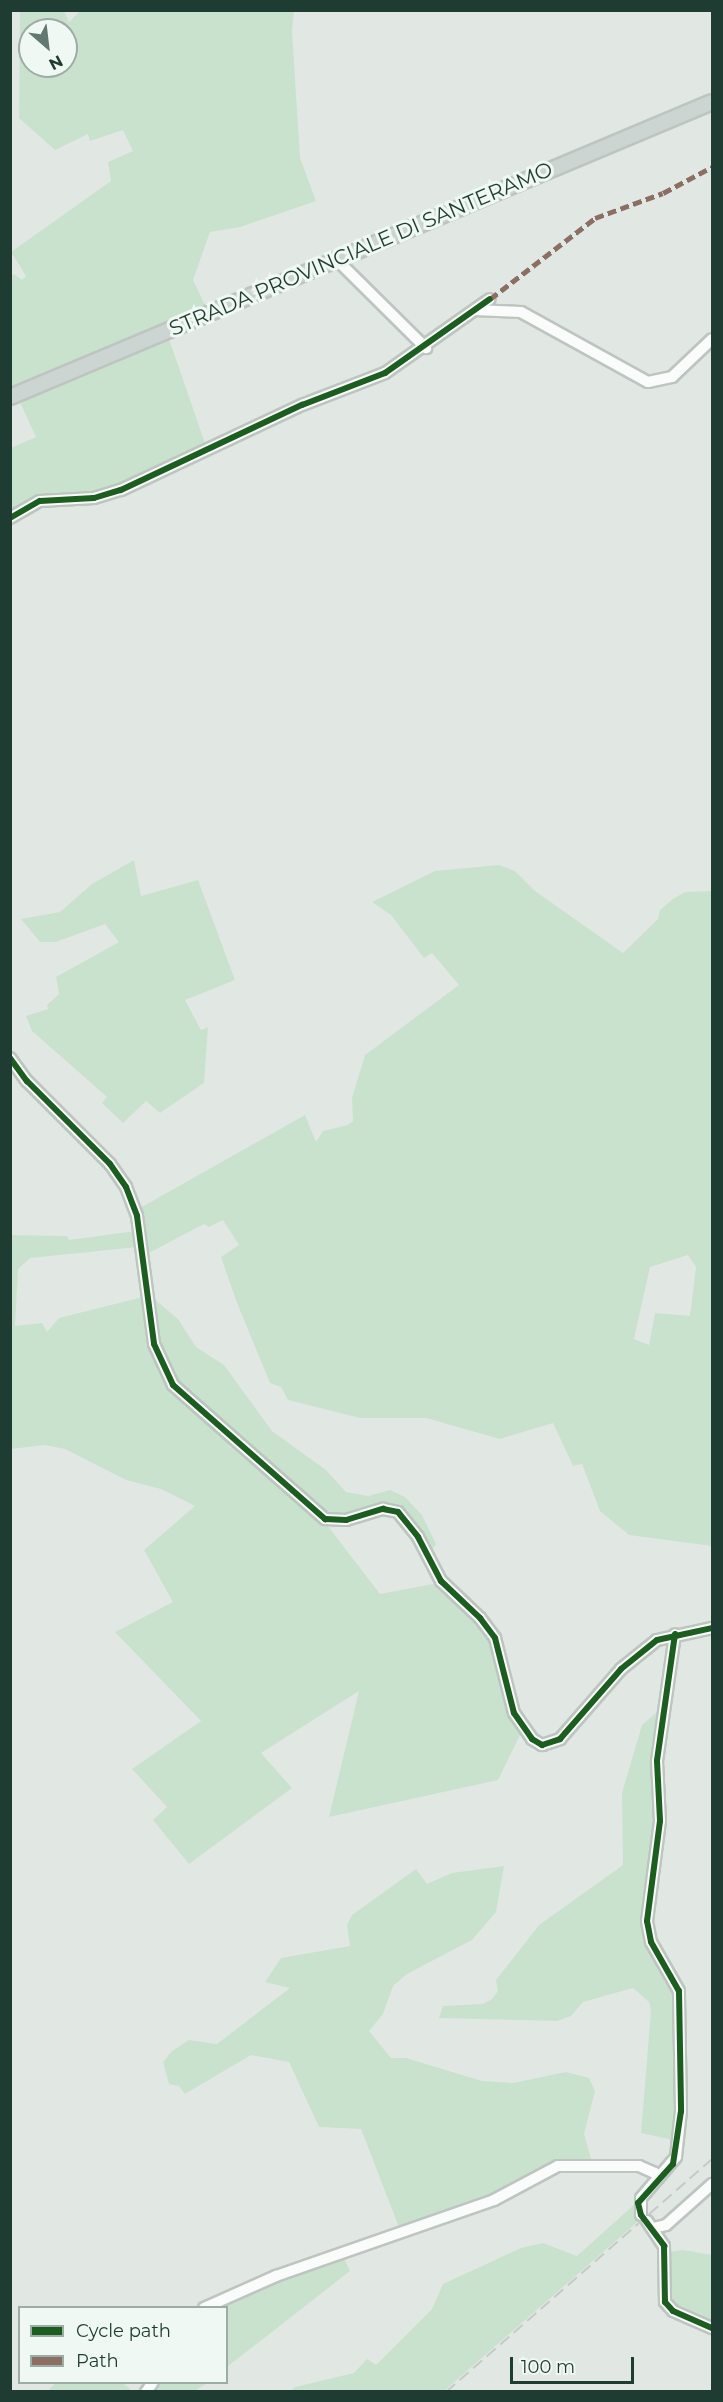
<!DOCTYPE html>
<html>
<head>
<meta charset="utf-8">
<style>
  body { margin:0 }
  #map { position:relative; width:723px; height:2402px; overflow:hidden; background:#e1e8e4; font-family:Montserrat,sans-serif }
  div>[style] { position:absolute }
  .green>* { inset:0; background:#c9e2cd }
  .roads { filter:drop-shadow(2px 0 #bec5c1) drop-shadow(-2px 0 #bec5c1) drop-shadow(0 2px #bec5c1) drop-shadow(0 -2px #bec5c1) }
  .minor>* { height:10px; margin:-5px; padding:0 5px; transform-origin:5px; border-radius:5px; background:#fafcfb }
  .major>* { height:14px; margin:-7px; padding:0 7px; transform-origin:7px; border-radius:7px; background:#ccd5d1 }
  .rail>* { height:2px; margin-top:-1px; transform-origin:0; background:repeating-linear-gradient(90deg,#c5cac8 0 12px,transparent 0 18px) }
  .quiet>* { height:4.5px; margin-top:-2.25px; transform-origin:0; background:repeating-linear-gradient(90deg,#8d6e63 0 9px,transparent 0 13.5px) }
  .cycleway>* { height:6px; margin:-3px; padding:0 3px; transform-origin:3px; border-radius:3px; background:#1b5e20 }
  span { translate:-50% -50%; white-space:nowrap; text-align:center; line-height:1.15; -webkit-text-stroke:6px #eff8f2; paint-order:stroke }
  .street-label { font-size:21px; color:#1e3c31 }
  .frame { position:absolute; inset:0; border:12px solid #1e3c31; pointer-events:none }
  .legend { position:absolute; left:18px; top:2306px; width:210px; height:78px; box-sizing:border-box; background:#eff8f2; border:2px solid #9bada5; margin:0; padding:8px 10px; list-style:none; font-size:18px; color:#1e3c31 }
  .legend li { display:flex; align-items:center; gap:12px; height:30px }
  .legend b { width:30px; border:2px solid #9bada5 }
  .north { position:absolute; left:18px; top:18px; width:60px; height:60px; box-sizing:border-box; background:#eff8f2; border:2px solid #9bada5; border-radius:50%; rotate:152deg; font-size:16px; font-weight:700; line-height:24px; text-align:center; color:#1e3c31 }
  .north::after { content:''; display:block; margin:auto; width:21px; height:27px; background:#627870; clip-path:polygon(50% 0,100% 100%,50% 72%,0 100%) }
  .scale { position:absolute; left:510px; top:2357px; width:124px; height:27px; box-sizing:border-box; border:3px solid #1e3c31; border-top:0; padding-left:8px; font-size:18px; line-height:21px; white-space:nowrap; color:#1e3c31; -webkit-text-stroke:4px #eff8f2; paint-order:stroke }
</style>
</head>
<body>
<div id="map">
  <div class="green">
    <i style="clip-path:polygon(evenodd,20px 11px,64px 11px,69px 22px,80px 11px,294px 11px,292px 31px,300px 158px,316px 201px,240px 227px,210px 232px,193px 280px,207px 309px,11px 391px,11px 277px,14px 274px,22px 280px,26px 276px,11px 252px,111px 181px,108px 162px,133px 151px,123px 130px,90px 141px,88px 134px,55px 150px,19px 118px,20px 11px,30px 30px,66px 30px,66px 66px,30px 66px,30px 30px)"></i>
    <i style="clip-path:polygon(168px 336px,207px 449px,111px 492px,45px 499px,11px 517px,11px 448px,36px 437px,18px 398px)"></i>
    <i style="clip-path:polygon(134px 860px,141px 896px,198px 880px,235px 980px,185px 1000px,201px 1030px,208px 1027px,204px 1083px,160px 1113px,146px 1101px,123px 1123px,102px 1103px,107px 1097px,32px 1031px,26px 1016px,48px 1009px,47px 1005px,59px 994px,56px 977px,119px 942px,105px 924px,56px 942px,40px 942px,21px 919px,60px 912px,92px 884px)"></i>
    <i style="clip-path:polygon(evenodd,499px 865px,515px 871px,535px 891px,623px 953px,658px 919px,660px 910px,673px 899px,685px 892px,712px 891px,712px 1546px,629px 1535px,600px 1511px,582px 1464px,573px 1466px,553px 1423px,500px 1439px,426px 1418px,360px 1418px,288px 1400px,281px 1387px,270px 1383px,237px 1303px,221px 1257px,239px 1245px,223px 1220px,209px 1227px,204px 1224px,145px 1255px,140px 1208px,305px 1115px,316px 1142px,323px 1131px,348px 1125px,353px 1121px,352px 1098px,365px 1055px,459px 985px,432px 953px,424px 958px,391px 915px,372px 902px,435px 871px,499px 865px,688px 1255px,696px 1267px,690px 1316px,655px 1313px,649px 1345px,634px 1339px,650px 1267px,688px 1255px)"></i>
    <i style="clip-path:polygon(136px 1231px,138px 1247px,30px 1258px,18px 1269px,15px 1326px,42px 1323px,47px 1332px,59px 1318px,147px 1296px,170px 1385px,305px 1509px,324px 1521px,380px 1594px,438px 1583px,491px 1635px,522px 1731px,498px 1780px,329px 1817px,359px 1691px,261px 1753px,292px 1788px,189px 1864px,153px 1820px,167px 1807px,132px 1769px,201px 1721px,115px 1632px,173px 1602px,144px 1550px,195px 1506px,161px 1489px,126px 1480px,65px 1449px,45px 1445px,11px 1449px,10px 1235px,67px 1236px,69px 1240px)"></i>
    <i style="clip-path:polygon(153px 1298px,178px 1319px,196px 1347px,224px 1365px,272px 1431px,326px 1470px,346px 1492px,368px 1496px,390px 1490px,405px 1497px,422px 1515px,436px 1544px,429px 1555px,400px 1510px,326px 1516px,185px 1395px,160px 1353px)"></i>
    <i style="clip-path:polygon(664px 1706px,657px 1837px,646px 1931px,677px 1988px,677px 2141px,641px 2133px,651px 2011px,649px 2002px,633px 1988px,583px 2002px,571px 2016px,557px 2021px,439px 2018px,443px 2006px,483px 2004px,492px 1999px,498px 1991px,496px 1980px,539px 1925px,623px 1865px,622px 1793px,642px 1725px)"></i>
    <i style="clip-path:polygon(504px 1866px,496px 1912px,472px 1940px,407px 1974px,393px 1986px,383px 2014px,369px 2031px,391px 2058px,406px 2058px,482px 2081px,513px 2083px,566px 2072px,589px 2078px,595px 2091px,584px 2134px,592px 2162px,556px 2164px,515px 2186px,400px 2230px,361px 2129px,319px 2127px,289px 2062px,251px 2055px,185px 2094px,179px 2086px,169px 2084px,163px 2062px,172px 2051px,189px 2040px,217px 2044px,290px 1988px,265px 1982px,281px 1958px,350px 1946px,347px 1925px,352px 1915px,416px 1869px,427px 1884px,452px 1873px)"></i>
    <i style="clip-path:polygon(637px 2202px,642px 2218px,444px 2391px,289px 2392px,295px 2387px,354px 2373px,367px 2359px,376px 2365px,432px 2309px,443px 2284px,521px 2248px,543px 2243px,577px 2256px)"></i>
    <i style="clip-path:polygon(683px 2250px,712px 2255px,712px 2326px,668px 2304px,668px 2252px)"></i>
    <i style="clip-path:polygon(343px 2256px,350px 2271px,227px 2367px,226px 2308px,209px 2308px)"></i>
    <i style="clip-path:polygon(56px 2382px,123px 2383px,132px 2391px,48px 2391px)"></i>
    <i style="clip-path:polygon(155px 2383px,207px 2383px,195px 2391px,147px 2392px)"></i>
  </div>
  <div class="roads">
    <div class="minor">
      <i style="left:336px;top:259px;width:127px;rotate:44.7deg"></i>
      <i style="left:475px;top:310px;width:46px;rotate:2.5deg"></i>
      <i style="left:521px;top:312px;width:145px;rotate:28.9deg"></i>
      <i style="left:648px;top:382px;width:25px;rotate:-12deg"></i>
      <i style="left:672px;top:377px;width:55px;rotate:-43.5deg"></i>
      <i style="left:10px;top:518px;width:34px;rotate:-30deg"></i>
      <i style="left:40px;top:501px;width:54px;rotate:-3.2deg"></i>
      <i style="left:94px;top:498px;width:28px;rotate:-17deg"></i>
      <i style="left:121px;top:490px;width:200px;rotate:-25.2deg"></i>
      <i style="left:302px;top:405px;width:89px;rotate:-21.1deg"></i>
      <i style="left:385px;top:373px;width:128px;rotate:-35.2deg"></i>
      <i style="left:10px;top:1058px;width:29px;rotate:54deg"></i>
      <i style="left:27px;top:1081px;width:117px;rotate:45deg"></i>
      <i style="left:110px;top:1164px;width:28px;rotate:55deg"></i>
      <i style="left:126px;top:1187px;width:31px;rotate:69deg"></i>
      <i style="left:137px;top:1216px;width:129px;rotate:82.4deg"></i>
      <i style="left:154px;top:1344px;width:45px;rotate:65.1deg"></i>
      <i style="left:173px;top:1385px;width:203px;rotate:41.4deg"></i>
      <i style="left:325px;top:1519px;width:21px;rotate:3deg"></i>
      <i style="left:346px;top:1520px;width:39px;rotate:-17deg"></i>
      <i style="left:383px;top:1509px;width:15px;rotate:11deg"></i>
      <i style="left:398px;top:1512px;width:32px;rotate:51deg"></i>
      <i style="left:418px;top:1537px;width:50px;rotate:62.4deg"></i>
      <i style="left:441px;top:1581px;width:54px;rotate:43.5deg"></i>
      <i style="left:480px;top:1618px;width:25px;rotate:53deg"></i>
      <i style="left:495px;top:1638px;width:77px;rotate:75.8deg"></i>
      <i style="left:514px;top:1713px;width:32px;rotate:55deg"></i>
      <i style="left:532px;top:1739px;width:12px;rotate:31deg"></i>
      <i style="left:542px;top:1745px;width:19px;rotate:-18deg"></i>
      <i style="left:560px;top:1739px;width:93px;rotate:-48.9deg"></i>
      <i style="left:621px;top:1669px;width:46px;rotate:-38.9deg"></i>
      <i style="left:657px;top:1640px;width:56px;rotate:-12.3deg"></i>
      <i style="left:641px;top:2215px;width:17px;rotate:-90deg"></i>
      <i style="left:641px;top:2198px;width:54px;rotate:-49.5deg"></i>
      <i style="left:676px;top:2157px;width:46px;rotate:-83.8deg"></i>
      <i style="left:681px;top:2111px;width:120px;rotate:-91deg"></i>
      <i style="left:679px;top:1991px;width:56px;rotate:-119.7deg"></i>
      <i style="left:651px;top:1942px;width:21px;rotate:-101deg"></i>
      <i style="left:647px;top:1921px;width:101px;rotate:-82.6deg"></i>
      <i style="left:660px;top:1821px;width:60px;rotate:-92.9deg"></i>
      <i style="left:657px;top:1761px;width:128px;rotate:-81.9deg"></i>
      <i style="left:647px;top:2221px;width:30px;rotate:56deg"></i>
      <i style="left:664px;top:2246px;width:56px;rotate:89deg"></i>
      <i style="left:665px;top:2302px;width:12px;rotate:48deg"></i>
      <i style="left:673px;top:2311px;width:43px;rotate:23.6deg"></i>
      <i style="left:653px;top:2228px;width:13px;rotate:-13deg"></i>
      <i style="left:666px;top:2225px;width:62px;rotate:-41.7deg"></i>
      <i style="left:204px;top:2308px;width:79px;rotate:-24deg"></i>
      <i style="left:276px;top:2276px;width:231px;rotate:-19.2deg"></i>
      <i style="left:494px;top:2200px;width:72px;rotate:-28deg"></i>
      <i style="left:558px;top:2166px;width:81px"></i>
      <i style="left:639px;top:2166px;width:17px;rotate:24deg"></i>
      <i style="left:655px;top:2173px;width:6px;rotate:59deg"></i>
      <i style="left:146px;top:2392px;width:12px;rotate:-55deg"></i>
    </div>
    <div class="major">
      <i style="left:10px;top:397px;width:761px;rotate:-22.79deg"></i>
    </div>
  </div>
  <div class="rail">
    <i style="left:446px;top:2392px;width:354px;rotate:-41.2deg"></i>
  </div>
  <div class="quiet">
    <i style="left:490px;top:299px;width:133px;rotate:-37.6deg"></i>
    <i style="left:595px;top:218px;width:72px;rotate:-20.2deg"></i>
    <i style="left:663px;top:193px;width:55px;rotate:-28deg"></i>
  </div>
  <div class="cycleway">
    <i style="left:10px;top:518px;width:34px;rotate:-30deg"></i>
    <i style="left:40px;top:501px;width:54px;rotate:-3.2deg"></i>
    <i style="left:94px;top:498px;width:28px;rotate:-17deg"></i>
    <i style="left:121px;top:490px;width:200px;rotate:-25.2deg"></i>
    <i style="left:302px;top:405px;width:89px;rotate:-21.1deg"></i>
    <i style="left:385px;top:373px;width:128px;rotate:-35.2deg"></i>
    <i style="left:10px;top:1058px;width:29px;rotate:54deg"></i>
    <i style="left:27px;top:1081px;width:117px;rotate:45deg"></i>
    <i style="left:110px;top:1164px;width:28px;rotate:55deg"></i>
    <i style="left:126px;top:1187px;width:31px;rotate:69deg"></i>
    <i style="left:137px;top:1216px;width:129px;rotate:82.4deg"></i>
    <i style="left:154px;top:1344px;width:45px;rotate:65.1deg"></i>
    <i style="left:173px;top:1385px;width:203px;rotate:41.4deg"></i>
    <i style="left:325px;top:1519px;width:21px;rotate:3deg"></i>
    <i style="left:346px;top:1520px;width:39px;rotate:-17deg"></i>
    <i style="left:383px;top:1509px;width:15px;rotate:11deg"></i>
    <i style="left:398px;top:1512px;width:32px;rotate:51deg"></i>
    <i style="left:418px;top:1537px;width:50px;rotate:62.4deg"></i>
    <i style="left:441px;top:1581px;width:54px;rotate:43.5deg"></i>
    <i style="left:480px;top:1618px;width:25px;rotate:53deg"></i>
    <i style="left:495px;top:1638px;width:77px;rotate:75.8deg"></i>
    <i style="left:514px;top:1713px;width:32px;rotate:55deg"></i>
    <i style="left:532px;top:1739px;width:12px;rotate:31deg"></i>
    <i style="left:542px;top:1745px;width:19px;rotate:-18deg"></i>
    <i style="left:560px;top:1739px;width:93px;rotate:-48.9deg"></i>
    <i style="left:621px;top:1669px;width:46px;rotate:-38.9deg"></i>
    <i style="left:657px;top:1640px;width:56px;rotate:-12.3deg"></i>
    <i style="left:675px;top:1634px;width:128px;rotate:98.1deg"></i>
    <i style="left:657px;top:1761px;width:60px;rotate:87.1deg"></i>
    <i style="left:660px;top:1821px;width:101px;rotate:97.4deg"></i>
    <i style="left:647px;top:1921px;width:21px;rotate:79deg"></i>
    <i style="left:651px;top:1942px;width:56px;rotate:60.3deg"></i>
    <i style="left:679px;top:1991px;width:120px;rotate:89deg"></i>
    <i style="left:681px;top:2111px;width:54px;rotate:98.6deg"></i>
    <i style="left:673px;top:2164px;width:52px;rotate:131.9deg"></i>
    <i style="left:638px;top:2203px;width:12px;rotate:76deg"></i>
    <i style="left:641px;top:2215px;width:39px;rotate:53deg"></i>
    <i style="left:664px;top:2246px;width:56px;rotate:89deg"></i>
    <i style="left:665px;top:2302px;width:12px;rotate:48deg"></i>
    <i style="left:673px;top:2311px;width:43px;rotate:23.6deg"></i>
  </div>
  <div class="street-label">
    <span style="left:361px;top:249px;rotate:-23deg">STRADA PROVINCIALE DI SANTERAMO</span>
  </div>
  <div class="frame"></div>
  <ul class="legend">
  <li><b style="height:8px;background:#1b5e20"></b>Cycle path</li>
  <li><b style="height:8px;background:#8d6e63"></b>Path</li>
  </ul>
  <div class="north">N</div>
  <div class="scale">100 m</div>
</div>
</body>
</html>
